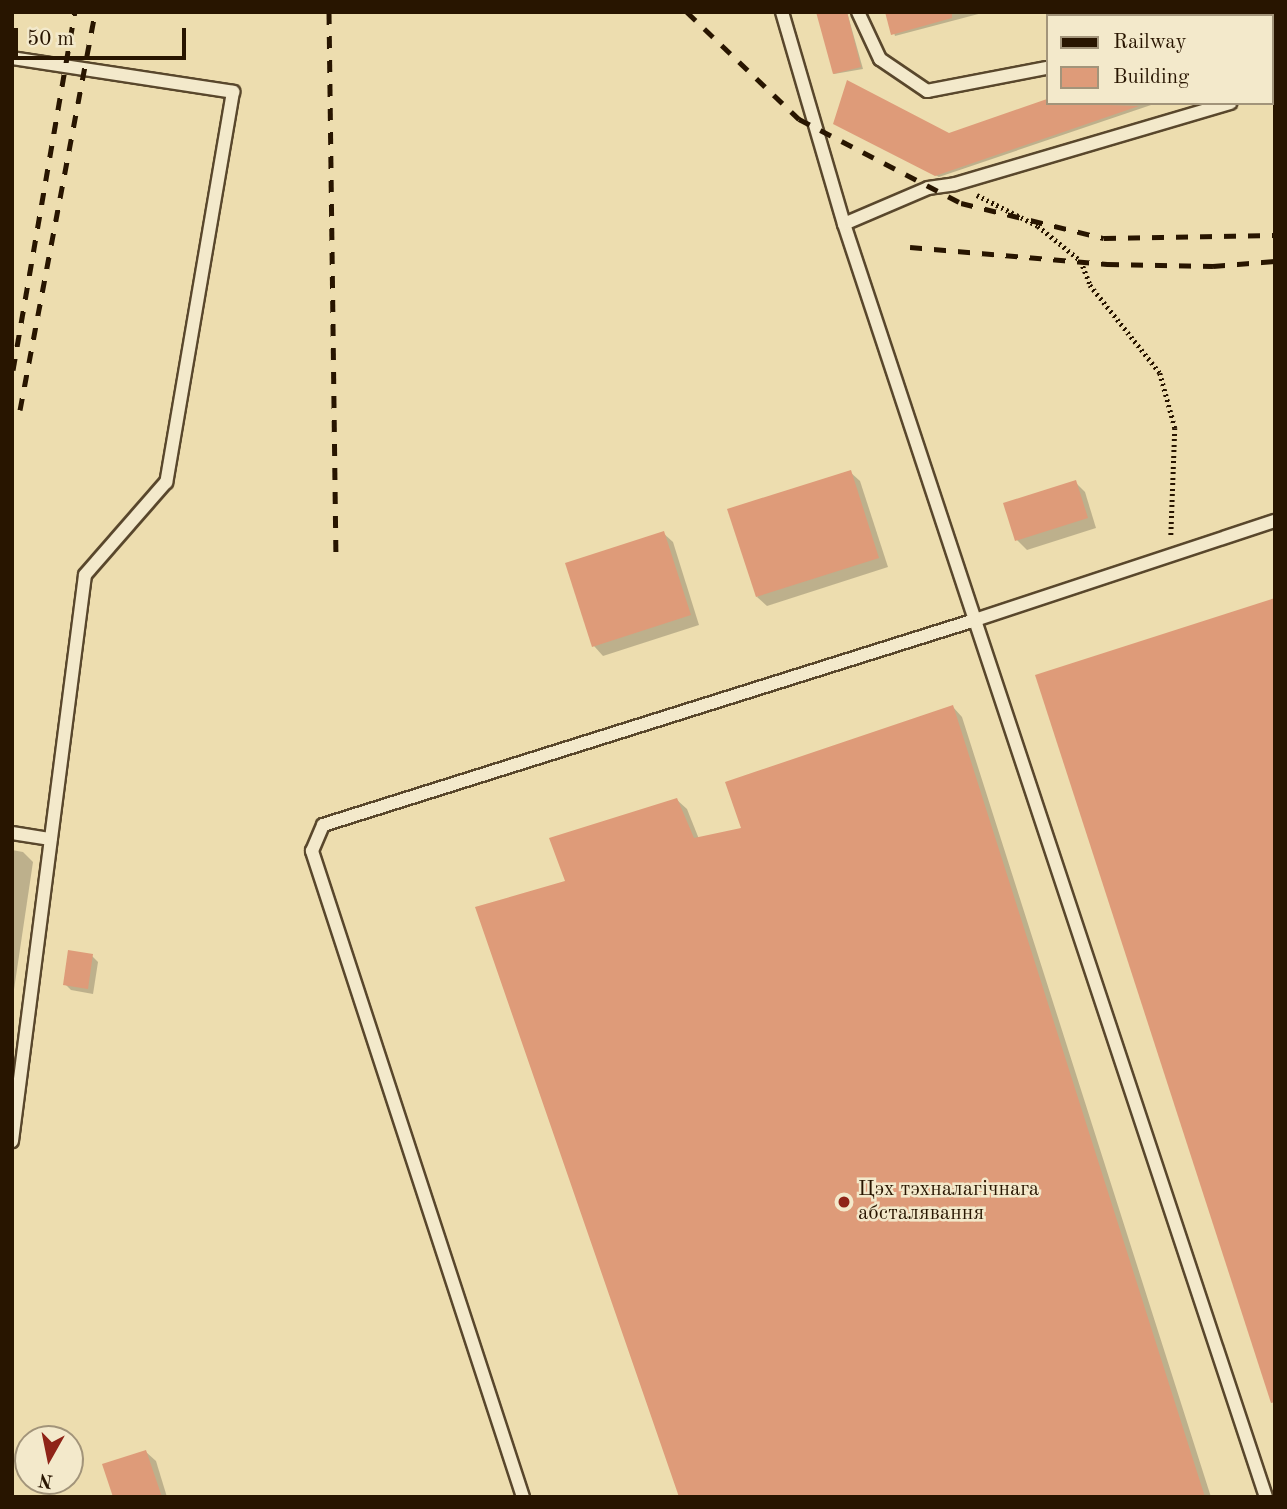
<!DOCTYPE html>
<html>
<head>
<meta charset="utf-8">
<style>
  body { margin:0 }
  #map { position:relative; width:1287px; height:1509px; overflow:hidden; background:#edddaf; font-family:"Old Standard TT",serif }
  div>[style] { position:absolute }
  .shadow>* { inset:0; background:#0003 }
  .building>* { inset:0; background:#de9b79 }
  .path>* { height:4.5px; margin-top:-2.25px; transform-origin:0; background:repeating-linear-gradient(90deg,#281500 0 2px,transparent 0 5.5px) }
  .roads { filter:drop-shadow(2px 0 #59472c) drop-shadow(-2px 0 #59472c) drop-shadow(0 2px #59472c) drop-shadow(0 -2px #59472c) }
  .service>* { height:12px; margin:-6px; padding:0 6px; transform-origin:6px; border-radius:6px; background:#f3e9cb }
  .rail>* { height:5px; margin-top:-2.5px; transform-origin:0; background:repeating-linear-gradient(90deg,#281500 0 12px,transparent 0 24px) }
  .dots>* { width:19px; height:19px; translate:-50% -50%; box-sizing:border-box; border:4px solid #f3e9cb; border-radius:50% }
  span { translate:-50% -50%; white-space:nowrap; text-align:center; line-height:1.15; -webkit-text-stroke:5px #f3e9cb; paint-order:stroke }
  .poi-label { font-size:21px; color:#281500 }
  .left { translate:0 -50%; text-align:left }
  .frame { position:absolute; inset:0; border:14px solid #281500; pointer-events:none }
  .legend { position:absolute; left:1046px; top:14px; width:228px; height:91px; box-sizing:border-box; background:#f3e9cb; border:2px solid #a2947a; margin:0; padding:9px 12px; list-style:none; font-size:21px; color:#281500 }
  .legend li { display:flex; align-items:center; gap:14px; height:35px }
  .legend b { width:35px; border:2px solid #a2947a }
  .north { position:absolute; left:14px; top:1425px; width:70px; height:70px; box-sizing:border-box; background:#f3e9cb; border:2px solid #a2947a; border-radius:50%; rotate:189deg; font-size:19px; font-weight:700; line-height:28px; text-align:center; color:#281500 }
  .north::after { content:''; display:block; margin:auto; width:24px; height:32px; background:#8f2418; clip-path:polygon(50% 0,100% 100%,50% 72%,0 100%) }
  .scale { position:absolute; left:14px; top:28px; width:172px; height:32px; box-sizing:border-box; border:4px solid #281500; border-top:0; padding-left:9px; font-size:21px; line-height:24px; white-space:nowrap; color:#281500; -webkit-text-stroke:5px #f3e9cb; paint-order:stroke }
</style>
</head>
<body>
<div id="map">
  <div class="shadow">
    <i style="clip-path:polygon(817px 12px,847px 12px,863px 69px,834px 74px)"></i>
    <i style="clip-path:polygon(887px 12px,986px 12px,895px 36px)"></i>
    <i style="clip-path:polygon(1275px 22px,1275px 63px,1271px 65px,1271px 23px)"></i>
    <i style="clip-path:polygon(1047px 101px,1157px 103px,939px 177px,835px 124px,949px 135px)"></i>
    <i style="clip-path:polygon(850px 472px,860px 481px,888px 567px,767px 606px,757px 597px)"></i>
    <i style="clip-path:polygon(1075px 482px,1085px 492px,1096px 528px,1027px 550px,1017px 540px)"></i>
    <i style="clip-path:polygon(663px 533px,673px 542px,699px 625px,603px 656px,594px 646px)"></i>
    <i style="clip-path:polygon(953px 707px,962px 717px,1211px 1497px,681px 1497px,568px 882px,677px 800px,687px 809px,699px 839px,743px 829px)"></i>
    <i style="clip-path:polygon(12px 850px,23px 852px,33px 862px,12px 1003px)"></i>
    <i style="clip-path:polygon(92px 956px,98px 962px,93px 994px,71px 990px,65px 984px)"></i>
    <i style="clip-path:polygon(146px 1452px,156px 1461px,167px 1497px,115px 1497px)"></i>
  </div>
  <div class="building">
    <i style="clip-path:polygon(816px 12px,847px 12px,861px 67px,833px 74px)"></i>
    <i style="clip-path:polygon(885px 12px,952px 12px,952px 18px,891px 35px)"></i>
    <i style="clip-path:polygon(847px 80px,949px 133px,1047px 99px,1047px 103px,1139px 106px,935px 176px,833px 124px)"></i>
    <i style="clip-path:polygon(851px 470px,879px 558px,756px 597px,727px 509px)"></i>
    <i style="clip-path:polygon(1076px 480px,1088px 518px,1015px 541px,1003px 503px)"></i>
    <i style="clip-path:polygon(664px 531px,691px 615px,592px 647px,565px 563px)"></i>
    <i style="clip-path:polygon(1275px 598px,1275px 1402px,1271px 1403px,1035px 675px)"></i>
    <i style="clip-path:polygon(953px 705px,1205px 1497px,679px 1497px,475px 907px,565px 881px,549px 838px,677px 798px,694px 838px,741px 828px,725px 782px)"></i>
    <i style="clip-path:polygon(68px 950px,93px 954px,88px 989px,63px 985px)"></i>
    <i style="clip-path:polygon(146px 1450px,162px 1497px,113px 1497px,102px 1464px)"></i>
  </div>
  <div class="path">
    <i style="left:977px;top:195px;width:68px;rotate:26.9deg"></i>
    <i style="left:1038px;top:226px;width:55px;rotate:39.1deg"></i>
    <i style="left:1081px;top:261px;width:26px;rotate:69deg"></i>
    <i style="left:1090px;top:285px;width:112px;rotate:51.5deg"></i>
    <i style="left:1160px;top:373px;width:57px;rotate:74.7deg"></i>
    <i style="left:1175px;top:428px;width:109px;rotate:92.1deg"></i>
  </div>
  <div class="roads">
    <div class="service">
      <i style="left:858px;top:12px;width:52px;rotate:64.9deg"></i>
      <i style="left:880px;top:59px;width:57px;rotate:34.2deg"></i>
      <i style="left:927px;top:91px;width:122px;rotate:-10.9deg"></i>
      <i style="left:1226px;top:16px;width:10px;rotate:-24deg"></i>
      <i style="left:12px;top:58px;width:224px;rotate:8.7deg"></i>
      <i style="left:233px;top:92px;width:396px;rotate:99.7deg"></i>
      <i style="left:166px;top:482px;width:123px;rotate:131.1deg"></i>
      <i style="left:85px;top:575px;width:571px;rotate:97.35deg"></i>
      <i style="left:1271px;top:91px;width:4px;rotate:-14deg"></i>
      <i style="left:844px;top:224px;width:91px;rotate:-23.2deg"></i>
      <i style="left:928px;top:188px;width:27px;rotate:-8deg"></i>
      <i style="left:955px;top:184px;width:287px;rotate:-16.4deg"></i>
      <i style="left:12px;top:833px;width:39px;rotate:9deg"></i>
      <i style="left:523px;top:1497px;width:680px;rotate:-108.09deg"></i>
      <i style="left:312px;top:851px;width:28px;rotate:-67deg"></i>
      <i style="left:323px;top:825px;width:683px;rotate:-17.45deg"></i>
      <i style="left:975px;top:620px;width:417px;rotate:-108.3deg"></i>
      <i style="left:844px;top:224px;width:221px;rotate:-106.3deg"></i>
      <i style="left:1266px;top:1497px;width:924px;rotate:-108.36deg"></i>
      <i style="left:975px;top:620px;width:316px;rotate:-18.3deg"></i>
    </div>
  </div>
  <div class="rail">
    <i style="left:329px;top:12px;width:547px;rotate:89.27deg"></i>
    <i style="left:687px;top:12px;width:155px;rotate:43.7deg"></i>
    <i style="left:799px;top:119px;width:182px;rotate:27.4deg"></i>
    <i style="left:961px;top:203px;width:147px;rotate:13.8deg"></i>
    <i style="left:1104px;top:238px;width:171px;rotate:-1deg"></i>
    <i style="left:910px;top:247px;width:198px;rotate:4.9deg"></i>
    <i style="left:1107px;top:264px;width:106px;rotate:1.1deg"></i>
    <i style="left:1213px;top:266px;width:62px;rotate:-4.6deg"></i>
    <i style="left:13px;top:370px;width:363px;rotate:-80.2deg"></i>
    <i style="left:20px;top:410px;width:405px;rotate:-79.3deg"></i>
  </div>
  <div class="dots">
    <i style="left:844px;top:1202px;background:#8f2418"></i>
  </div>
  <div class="poi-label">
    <span class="left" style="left:858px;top:1202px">Цэх тэхналагічнага<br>абсталявання</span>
  </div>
  <div class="frame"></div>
  <ul class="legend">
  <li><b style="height:9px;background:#281500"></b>Railway</li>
  <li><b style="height:19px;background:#de9b79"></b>Building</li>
  </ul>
  <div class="north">N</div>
  <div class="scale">50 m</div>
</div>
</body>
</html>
